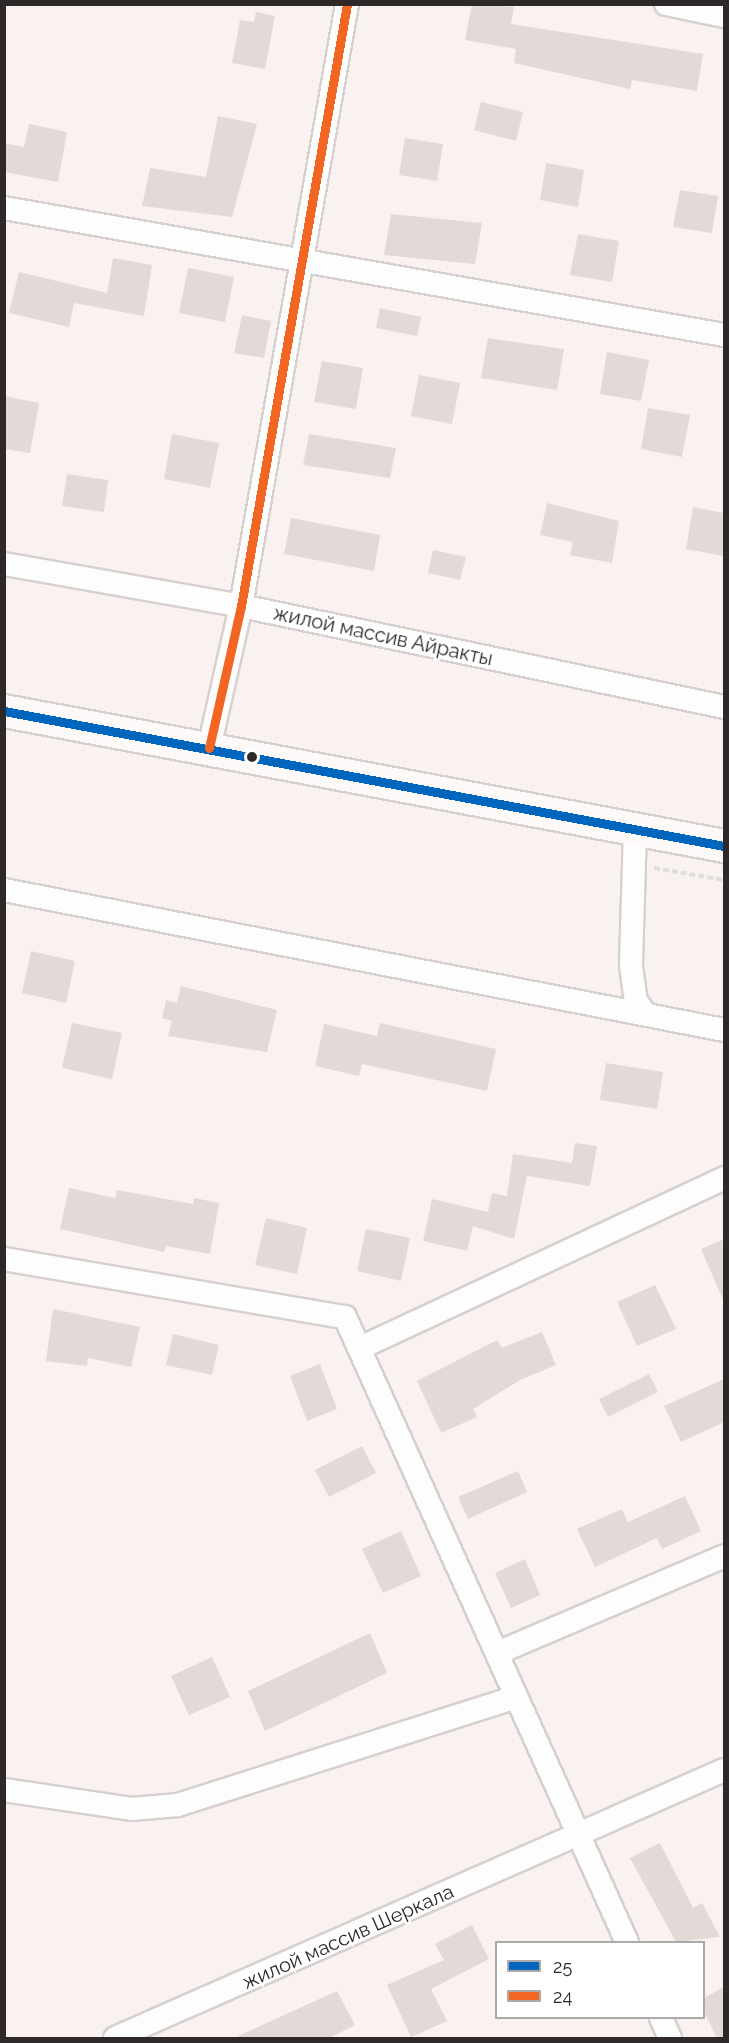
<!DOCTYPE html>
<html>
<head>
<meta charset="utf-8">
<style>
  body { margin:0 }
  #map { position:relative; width:729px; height:2043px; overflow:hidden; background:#faf2f0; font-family:Raleway,sans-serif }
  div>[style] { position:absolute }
  .building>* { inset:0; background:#e3d9d7 }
  .path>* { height:4px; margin-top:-2px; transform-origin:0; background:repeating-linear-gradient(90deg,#e0dedd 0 6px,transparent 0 9px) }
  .roads { filter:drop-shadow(2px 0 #d6d0cf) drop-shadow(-2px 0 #d6d0cf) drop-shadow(0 2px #d6d0cf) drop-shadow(0 -2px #d6d0cf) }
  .street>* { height:22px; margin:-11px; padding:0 11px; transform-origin:11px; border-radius:11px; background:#fefdfd }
  .secondary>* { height:32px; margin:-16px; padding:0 16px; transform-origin:16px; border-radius:16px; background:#fcf9f8 }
  .bus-1>* { height:9px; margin:-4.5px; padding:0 4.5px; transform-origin:4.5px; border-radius:4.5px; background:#0065bd }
  .bus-2>* { height:9px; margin:-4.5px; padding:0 4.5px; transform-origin:4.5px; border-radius:4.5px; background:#f26522 }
  .dots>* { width:16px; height:16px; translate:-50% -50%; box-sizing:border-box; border:3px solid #fff; border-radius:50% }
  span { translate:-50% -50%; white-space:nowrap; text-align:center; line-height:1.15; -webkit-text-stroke:5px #fff; paint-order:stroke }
  .street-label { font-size:20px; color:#2e2828 }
  .frame { position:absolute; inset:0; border:6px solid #2e2828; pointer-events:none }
  .legend { position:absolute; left:495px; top:1941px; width:210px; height:78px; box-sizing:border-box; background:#fff; border:2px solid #aba9a9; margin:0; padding:8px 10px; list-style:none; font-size:18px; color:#2e2828 }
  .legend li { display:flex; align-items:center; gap:12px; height:30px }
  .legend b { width:30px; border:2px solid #aba9a9 }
</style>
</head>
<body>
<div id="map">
  <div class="building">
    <i style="clip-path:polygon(472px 4px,514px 7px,511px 24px,703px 54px,697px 91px,632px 80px,630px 89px,514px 63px,516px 49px,465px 40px)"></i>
    <i style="clip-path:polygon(256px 12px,275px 16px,265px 69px,232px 63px,240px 20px,254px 22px)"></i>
    <i style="clip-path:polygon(481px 102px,523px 112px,516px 141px,474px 130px)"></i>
    <i style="clip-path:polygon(218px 116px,257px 124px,232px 217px,142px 206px,150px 168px,206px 177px)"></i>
    <i style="clip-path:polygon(29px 124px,67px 132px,58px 182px,4px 172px,4px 143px,24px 147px)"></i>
    <i style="clip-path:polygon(405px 138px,443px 144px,437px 181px,399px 175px)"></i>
    <i style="clip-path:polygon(546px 163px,584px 170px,578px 207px,540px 200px)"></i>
    <i style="clip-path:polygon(680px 190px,718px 196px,712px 233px,673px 227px)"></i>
    <i style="clip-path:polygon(391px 214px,482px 223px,475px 264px,384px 255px)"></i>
    <i style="clip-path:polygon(578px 234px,619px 241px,612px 282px,570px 275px)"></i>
    <i style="clip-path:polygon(113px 258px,152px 265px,144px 316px,74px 303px,69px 327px,9px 313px,19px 272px,107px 293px)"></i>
    <i style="clip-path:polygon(188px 268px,234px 277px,225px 322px,179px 313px)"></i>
    <i style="clip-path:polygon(380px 308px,421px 317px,417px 336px,376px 328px)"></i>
    <i style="clip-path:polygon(242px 315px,271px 321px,264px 358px,234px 353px)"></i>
    <i style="clip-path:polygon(488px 338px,564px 349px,557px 390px,481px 378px)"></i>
    <i style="clip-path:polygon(607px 352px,649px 360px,641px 401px,600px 394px)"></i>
    <i style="clip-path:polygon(322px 361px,363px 368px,356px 409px,314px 402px)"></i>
    <i style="clip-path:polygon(419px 375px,460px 383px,452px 424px,411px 416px)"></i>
    <i style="clip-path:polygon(4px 396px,39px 403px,30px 453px,4px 449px)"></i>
    <i style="clip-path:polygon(648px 408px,690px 415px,682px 457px,641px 449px)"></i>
    <i style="clip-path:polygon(172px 434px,219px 443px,210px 488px,164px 479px)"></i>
    <i style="clip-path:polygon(309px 434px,396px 448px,390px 478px,303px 465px)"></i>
    <i style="clip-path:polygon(67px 474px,108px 480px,104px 512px,62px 506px)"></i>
    <i style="clip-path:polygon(547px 503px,619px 521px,612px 563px,570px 555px,573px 542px,540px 535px)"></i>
    <i style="clip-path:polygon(693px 507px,724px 513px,724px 556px,686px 549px)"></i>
    <i style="clip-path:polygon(291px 518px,380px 535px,374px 571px,284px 554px)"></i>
    <i style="clip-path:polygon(433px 550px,466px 557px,460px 580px,428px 573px)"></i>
    <i style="clip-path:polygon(31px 951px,75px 961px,66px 1003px,22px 993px)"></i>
    <i style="clip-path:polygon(181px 986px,277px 1010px,267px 1052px,168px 1036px,172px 1021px,162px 1018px,166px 1000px,177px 1003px)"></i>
    <i style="clip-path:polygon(72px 1023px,122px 1033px,112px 1079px,62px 1068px)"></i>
    <i style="clip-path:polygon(380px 1023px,496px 1049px,487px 1091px,362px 1064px,359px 1076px,315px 1066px,324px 1024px,377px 1036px)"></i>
    <i style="clip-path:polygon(606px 1063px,663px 1072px,657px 1109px,600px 1100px)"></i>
    <i style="clip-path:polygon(575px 1143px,597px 1146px,590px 1186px,527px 1176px,514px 1239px,473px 1226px,467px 1251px,423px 1241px,432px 1199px,488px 1212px,492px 1193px,507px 1196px,513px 1154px,572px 1163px)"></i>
    <i style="clip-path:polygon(69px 1188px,115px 1198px,117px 1190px,193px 1204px,194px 1198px,219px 1203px,210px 1254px,166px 1246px,164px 1252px,60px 1229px)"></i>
    <i style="clip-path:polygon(266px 1218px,307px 1228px,297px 1274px,255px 1265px)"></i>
    <i style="clip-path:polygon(366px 1229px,410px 1238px,401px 1281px,357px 1271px)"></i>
    <i style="clip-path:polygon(724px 1239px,724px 1302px,701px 1249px)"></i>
    <i style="clip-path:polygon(655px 1285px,676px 1329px,637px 1346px,617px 1302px)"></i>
    <i style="clip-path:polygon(53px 1309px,140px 1327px,131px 1367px,88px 1358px,87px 1366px,46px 1361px)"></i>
    <i style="clip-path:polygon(542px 1332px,556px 1365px,520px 1380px,473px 1409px,477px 1417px,441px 1433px,417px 1381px,497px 1340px,502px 1348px)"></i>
    <i style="clip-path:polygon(173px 1334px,219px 1345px,212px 1375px,166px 1365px)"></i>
    <i style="clip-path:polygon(320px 1364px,337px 1409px,307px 1421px,290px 1376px)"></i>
    <i style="clip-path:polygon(649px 1374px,658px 1392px,608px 1417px,599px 1399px)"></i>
    <i style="clip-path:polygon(724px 1379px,724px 1422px,681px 1442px,664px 1406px)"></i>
    <i style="clip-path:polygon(362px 1446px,376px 1473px,329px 1497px,315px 1470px)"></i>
    <i style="clip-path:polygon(518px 1471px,527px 1492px,468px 1519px,458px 1497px)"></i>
    <i style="clip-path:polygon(685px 1496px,701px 1531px,662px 1549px,657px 1538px,595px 1567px,577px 1529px,622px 1509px,628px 1522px)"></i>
    <i style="clip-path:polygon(401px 1531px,421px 1576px,383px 1593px,362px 1549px)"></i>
    <i style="clip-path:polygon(525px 1559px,540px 1595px,511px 1608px,495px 1573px)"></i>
    <i style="clip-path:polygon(370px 1633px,387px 1673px,265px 1731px,248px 1691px)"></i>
    <i style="clip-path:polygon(212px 1657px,230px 1697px,189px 1715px,171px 1676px)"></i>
    <i style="clip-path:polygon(660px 1843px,693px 1908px,702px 1903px,720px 1937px,676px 1942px,630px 1858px)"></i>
    <i style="clip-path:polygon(472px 1925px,489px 1959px,431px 1989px,447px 2021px,411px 2037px,387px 1985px,444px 1960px,435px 1944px)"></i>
    <i style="clip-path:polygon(724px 1987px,724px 2038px,717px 2038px,704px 2012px,704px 1998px)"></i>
    <i style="clip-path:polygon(337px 1991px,355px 2025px,329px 2038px,234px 2038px)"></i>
  </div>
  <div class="path">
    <i style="left:654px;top:868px;width:71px;rotate:9.7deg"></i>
  </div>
  <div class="roads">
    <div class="street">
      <i style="left:666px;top:4px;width:59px;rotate:11.7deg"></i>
      <i style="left:4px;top:208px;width:731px;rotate:10deg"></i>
      <i style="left:4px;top:564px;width:241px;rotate:10deg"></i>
      <i style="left:241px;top:606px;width:493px;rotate:11.8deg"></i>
      <i style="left:209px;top:748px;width:146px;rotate:-77.3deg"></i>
      <i style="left:241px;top:606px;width:611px;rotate:-80.01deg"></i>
      <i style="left:635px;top:829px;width:137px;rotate:91.7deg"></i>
      <i style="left:631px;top:966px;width:35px;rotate:82deg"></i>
      <i style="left:636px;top:1001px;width:17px;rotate:54deg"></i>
      <i style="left:4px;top:890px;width:733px;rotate:11deg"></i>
      <i style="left:4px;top:1259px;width:346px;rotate:9.7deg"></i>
      <i style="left:345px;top:1317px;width:686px;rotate:65.72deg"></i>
      <i style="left:360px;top:1348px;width:402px;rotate:-25deg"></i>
      <i style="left:497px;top:1653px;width:247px;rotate:-23.1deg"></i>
      <i style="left:4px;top:1790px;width:129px;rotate:8.4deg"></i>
      <i style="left:132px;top:1809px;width:46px;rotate:-5deg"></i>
      <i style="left:178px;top:1805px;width:355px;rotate:-17.7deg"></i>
      <i style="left:661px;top:2018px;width:22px;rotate:66deg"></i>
      <i style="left:115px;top:2038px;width:665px;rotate:-23.75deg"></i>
    </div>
    <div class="secondary">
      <i style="left:4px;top:711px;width:733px;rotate:10.62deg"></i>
    </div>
  </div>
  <div class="bus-1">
    <i style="left:4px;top:711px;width:733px;rotate:10.62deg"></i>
  </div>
  <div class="bus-2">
    <i style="left:209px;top:748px;width:146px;rotate:-77.3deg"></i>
    <i style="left:241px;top:606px;width:611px;rotate:-80.01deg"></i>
  </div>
  <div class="dots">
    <i style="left:252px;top:757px;background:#2e2828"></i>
  </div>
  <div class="street-label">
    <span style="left:383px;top:636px;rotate:12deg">жилой массив Айракты</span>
    <span style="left:348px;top:1937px;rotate:-24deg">жилой массив Шеркала</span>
  </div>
  <div class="frame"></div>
  <ul class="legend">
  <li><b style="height:8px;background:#0065bd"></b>25</li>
  <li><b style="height:8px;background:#f26522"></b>24</li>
  </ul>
</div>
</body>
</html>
